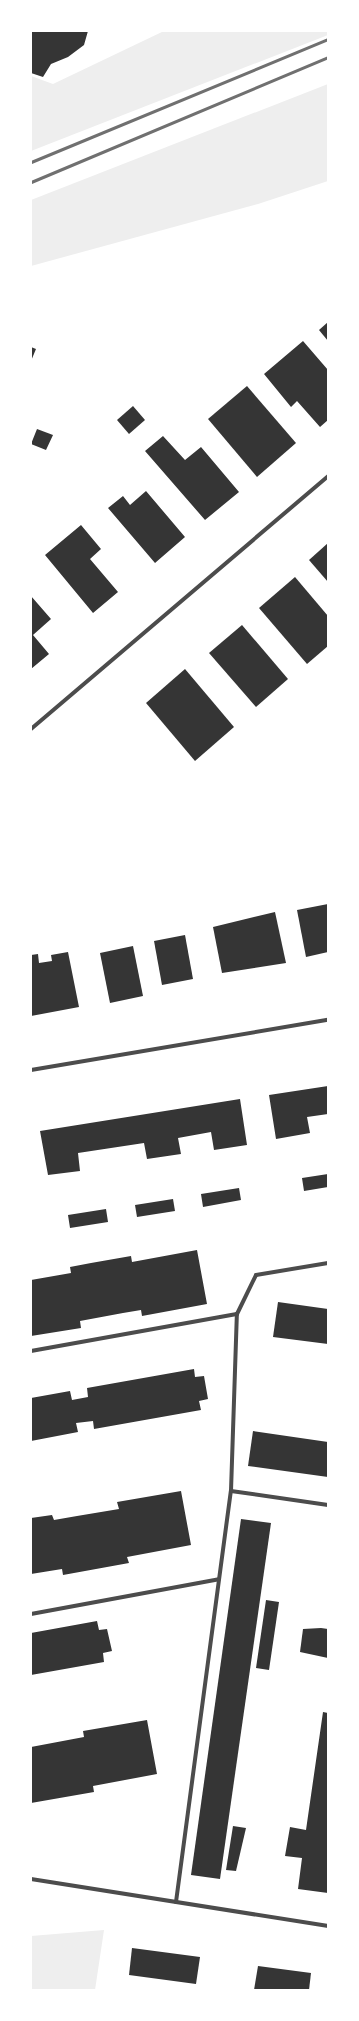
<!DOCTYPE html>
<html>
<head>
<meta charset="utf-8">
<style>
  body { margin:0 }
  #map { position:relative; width:359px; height:2021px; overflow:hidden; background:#fff; font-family:Literata,serif }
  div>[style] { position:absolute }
  .green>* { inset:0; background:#eee }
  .building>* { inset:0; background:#353535 }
  .minor>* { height:4px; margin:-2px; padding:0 2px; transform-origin:2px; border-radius:2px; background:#4c4c4c }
  .rail>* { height:3px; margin:-1.5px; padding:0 1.5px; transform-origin:1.5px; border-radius:1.5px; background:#707070 }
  span { translate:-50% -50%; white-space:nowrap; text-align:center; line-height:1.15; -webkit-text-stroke:4px #fff; paint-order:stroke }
  .frame { position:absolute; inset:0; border:32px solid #fff; pointer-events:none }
</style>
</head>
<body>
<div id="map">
  <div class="green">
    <i style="clip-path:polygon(164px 31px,328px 31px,328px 35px,31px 151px,31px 76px,53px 84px)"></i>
    <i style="clip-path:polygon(328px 84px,328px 181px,258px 204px,31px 266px,31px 200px)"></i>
    <i style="clip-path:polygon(104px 1930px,95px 1990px,31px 1990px,31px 1936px)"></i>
  </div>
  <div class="building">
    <i style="clip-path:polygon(31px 31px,88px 31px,84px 45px,68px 57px,51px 64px,43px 77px,31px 73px)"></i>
    <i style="clip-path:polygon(328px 322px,328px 341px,319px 330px)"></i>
    <i style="clip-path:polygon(303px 341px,328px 370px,328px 420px,320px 427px,297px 401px,291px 407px,264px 374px)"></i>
    <i style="clip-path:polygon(31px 347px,36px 349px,31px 361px)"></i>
    <i style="clip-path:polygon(247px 386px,296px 443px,257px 477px,208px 419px)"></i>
    <i style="clip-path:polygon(133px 406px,145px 420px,129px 434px,117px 420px)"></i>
    <i style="clip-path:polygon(37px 429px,53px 435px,46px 450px,31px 444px)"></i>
    <i style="clip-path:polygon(163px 436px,185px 460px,201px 447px,239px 492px,205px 520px,145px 451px)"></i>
    <i style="clip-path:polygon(146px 491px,185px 537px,155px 563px,108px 508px,123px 496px,130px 505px)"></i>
    <i style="clip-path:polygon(81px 525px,101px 549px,90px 559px,118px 592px,93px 613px,45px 555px)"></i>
    <i style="clip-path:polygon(328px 543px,328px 582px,309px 560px)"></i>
    <i style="clip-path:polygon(295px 577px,328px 616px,328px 646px,307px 664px,259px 608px)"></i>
    <i style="clip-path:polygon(31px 596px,51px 619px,33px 635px,49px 654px,31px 669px)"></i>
    <i style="clip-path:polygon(242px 625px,288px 679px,256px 707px,209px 653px)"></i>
    <i style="clip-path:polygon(185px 669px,234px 727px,195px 761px,146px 703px)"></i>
    <i style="clip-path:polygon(328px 904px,328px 952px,306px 957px,297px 910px)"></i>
    <i style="clip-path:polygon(275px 912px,286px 963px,222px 973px,213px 927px)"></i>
    <i style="clip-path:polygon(185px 935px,193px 979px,162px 985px,154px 941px)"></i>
    <i style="clip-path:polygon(133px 946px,143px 996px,110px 1003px,100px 953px)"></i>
    <i style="clip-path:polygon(68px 952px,79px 1007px,31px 1016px,31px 955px,38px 954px,39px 963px,52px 961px,51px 955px)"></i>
    <i style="clip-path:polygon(328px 1086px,328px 1114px,307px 1117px,310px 1133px,276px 1139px,269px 1095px)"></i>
    <i style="clip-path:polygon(240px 1099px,247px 1145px,214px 1150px,211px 1132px,178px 1138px,181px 1154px,147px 1159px,144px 1143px,78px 1153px,80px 1171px,48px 1175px,40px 1131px)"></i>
    <i style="clip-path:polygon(328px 1174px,328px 1187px,304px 1191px,302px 1178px)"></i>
    <i style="clip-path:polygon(239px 1188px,241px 1200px,203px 1207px,201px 1194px)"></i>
    <i style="clip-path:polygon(173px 1199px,175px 1211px,137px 1217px,135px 1205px)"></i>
    <i style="clip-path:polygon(106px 1209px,108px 1222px,70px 1228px,68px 1215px)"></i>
    <i style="clip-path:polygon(197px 1250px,207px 1304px,142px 1316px,141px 1310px,123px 1313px,80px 1321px,81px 1328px,31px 1336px,31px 1280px,71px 1273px,70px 1267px,91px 1263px,131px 1256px,132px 1262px)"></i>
    <i style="clip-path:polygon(278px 1302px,328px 1309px,328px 1344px,273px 1337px)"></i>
    <i style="clip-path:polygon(194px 1369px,195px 1377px,204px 1376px,208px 1399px,199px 1401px,201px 1410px,94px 1429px,93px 1421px,76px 1423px,78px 1432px,31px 1441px,31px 1398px,70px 1391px,72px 1400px,88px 1397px,87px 1388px)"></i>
    <i style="clip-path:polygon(253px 1431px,328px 1442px,328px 1477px,248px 1466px)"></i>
    <i style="clip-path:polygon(181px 1491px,191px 1545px,127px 1557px,129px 1563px,63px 1575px,62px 1569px,31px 1574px,31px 1518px,52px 1515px,54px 1520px,77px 1516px,119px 1509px,117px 1502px)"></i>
    <i style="clip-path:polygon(241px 1519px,271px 1523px,220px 1879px,191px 1875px)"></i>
    <i style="clip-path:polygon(266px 1600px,279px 1602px,269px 1670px,256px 1668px)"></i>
    <i style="clip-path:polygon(97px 1621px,99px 1630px,107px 1629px,112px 1651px,103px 1653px,104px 1662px,31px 1675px,31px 1633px)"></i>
    <i style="clip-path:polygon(321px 1628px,328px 1629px,328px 1658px,300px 1652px,303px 1629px)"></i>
    <i style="clip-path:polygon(323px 1712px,328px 1713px,328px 1893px,298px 1889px,302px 1858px,285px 1856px,290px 1827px,306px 1830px)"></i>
    <i style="clip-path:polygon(147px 1720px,157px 1774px,93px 1786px,94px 1792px,31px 1803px,31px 1747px,84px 1737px,83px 1731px)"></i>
    <i style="clip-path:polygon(233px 1826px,246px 1828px,236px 1871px,226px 1870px)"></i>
    <i style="clip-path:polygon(132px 1948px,200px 1957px,196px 1984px,129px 1975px)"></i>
    <i style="clip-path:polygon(258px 1966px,311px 1973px,309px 1990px,254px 1990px)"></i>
  </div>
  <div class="minor">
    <i style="left:31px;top:729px;width:390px;rotate:-40.4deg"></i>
    <i style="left:31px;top:1070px;width:301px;rotate:-9.6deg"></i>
    <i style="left:31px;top:1351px;width:209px;rotate:-10.2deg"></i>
    <i style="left:231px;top:1491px;width:98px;rotate:8.2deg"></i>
    <i style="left:31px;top:1614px;width:191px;rotate:-10.5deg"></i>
    <i style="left:31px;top:1879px;width:301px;rotate:9deg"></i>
    <i style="left:176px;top:1902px;width:415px;rotate:-82.4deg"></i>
    <i style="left:231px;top:1491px;width:177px;rotate:-88.1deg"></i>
    <i style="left:237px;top:1314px;width:43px;rotate:-64deg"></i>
    <i style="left:256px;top:1275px;width:73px;rotate:-9.5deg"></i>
  </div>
  <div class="rail">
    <i style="left:31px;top:162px;width:321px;rotate:-22.5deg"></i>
    <i style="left:31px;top:182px;width:322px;rotate:-22.8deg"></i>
  </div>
  <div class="frame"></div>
</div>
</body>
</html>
